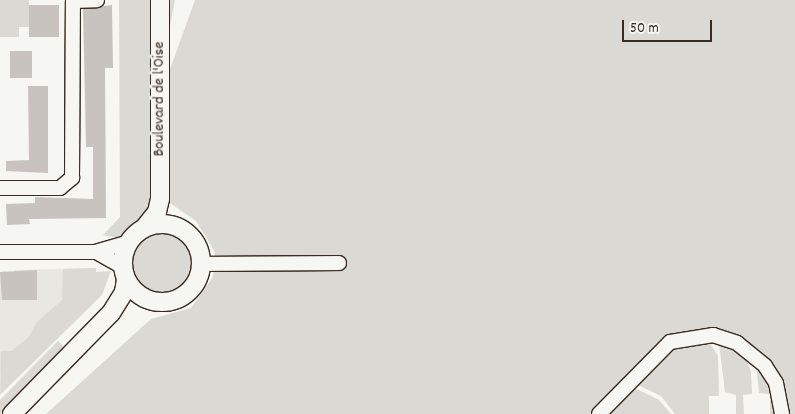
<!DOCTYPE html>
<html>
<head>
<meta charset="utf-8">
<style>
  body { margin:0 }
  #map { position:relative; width:795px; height:414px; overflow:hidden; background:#f6f6f2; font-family:Dekko,sans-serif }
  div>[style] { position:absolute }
  .built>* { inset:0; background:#e8e7e2 }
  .green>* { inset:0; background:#dad9d3 }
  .round { border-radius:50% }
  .building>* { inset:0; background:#c8c3be }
  .roads { filter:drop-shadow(1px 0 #3b2a1e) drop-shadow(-1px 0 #3b2a1e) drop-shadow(0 1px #3b2a1e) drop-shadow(0 -1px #3b2a1e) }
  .minor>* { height:14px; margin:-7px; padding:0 7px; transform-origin:7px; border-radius:7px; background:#f6f6f2 }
  .major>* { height:18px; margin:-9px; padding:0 9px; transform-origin:9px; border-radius:9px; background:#f6f6f2 }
  .major>.ring { margin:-9px; padding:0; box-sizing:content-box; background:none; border:18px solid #f6f6f2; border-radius:50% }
  span { translate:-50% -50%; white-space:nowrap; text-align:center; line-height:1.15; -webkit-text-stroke:4.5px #f6f6f2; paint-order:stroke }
  .street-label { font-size:16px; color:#3b2a1e }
  .scale { position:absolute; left:622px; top:20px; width:90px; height:22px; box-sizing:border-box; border:2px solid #3b2a1e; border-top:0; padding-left:6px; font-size:15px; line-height:18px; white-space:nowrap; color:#3b2a1e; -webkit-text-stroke:4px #f6f6f2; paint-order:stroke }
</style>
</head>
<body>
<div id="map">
  <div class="built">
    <i style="clip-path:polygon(96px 268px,0 374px,0 272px,6px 271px,6px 279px,14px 279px,14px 270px)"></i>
  </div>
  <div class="green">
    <i style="clip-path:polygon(0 0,29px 0,29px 27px,19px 27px,19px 37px,0 37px)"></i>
    <i style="clip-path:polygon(119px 0,152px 0,152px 203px,145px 219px,122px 239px,103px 235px,120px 217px)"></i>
    <i style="clip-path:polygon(165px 0,175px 0,169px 31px,165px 31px)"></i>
    <i style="clip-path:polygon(195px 0,795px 0,795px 414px,785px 414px,776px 375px,702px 330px,671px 338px,596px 414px,46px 414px,151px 319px,191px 308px,213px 277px,215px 252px,196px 221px,170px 203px,166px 186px,169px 72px)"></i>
    <i class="round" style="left:130px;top:230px;width:64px;height:64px"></i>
    <i style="clip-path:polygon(96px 268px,96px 272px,111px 271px,102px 295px,0 395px,1px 351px,11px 351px,28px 338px,37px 322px,62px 300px,63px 269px)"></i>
    <i style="clip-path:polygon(723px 340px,746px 358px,751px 372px,752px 394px,743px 395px,744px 414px,736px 414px,736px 395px,725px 392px,719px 343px)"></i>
    <i style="clip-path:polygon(58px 341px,63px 346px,54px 362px,0 414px,0 400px)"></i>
    <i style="clip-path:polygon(709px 342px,718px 356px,719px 396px,709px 396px,709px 414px,675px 414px,661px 396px,634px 383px,672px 347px)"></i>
    <i style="clip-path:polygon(756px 363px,769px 379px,778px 414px,770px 414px,770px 394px,759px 393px)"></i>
    <i style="clip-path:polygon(631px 386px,659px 400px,671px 414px,603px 414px)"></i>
  </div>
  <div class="building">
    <i style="clip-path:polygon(29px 5px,59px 5px,59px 37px,29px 37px)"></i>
    <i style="clip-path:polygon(112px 5px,113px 68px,105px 68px,106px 218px,29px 219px,30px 224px,7px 225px,6px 204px,35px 203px,35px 197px,93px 199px,93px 147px,86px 147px,83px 9px)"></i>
    <i style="clip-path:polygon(10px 51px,32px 51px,32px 78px,10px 78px)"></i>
    <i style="clip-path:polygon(28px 86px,48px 86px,48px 173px,6px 171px,6px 161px,29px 160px)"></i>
    <i style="clip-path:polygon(37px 270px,37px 300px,2px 300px,0 272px)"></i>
  </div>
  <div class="roads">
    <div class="minor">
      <i style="left:0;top:188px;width:60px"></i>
      <i style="left:60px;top:188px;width:16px;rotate:-40deg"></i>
      <i style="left:72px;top:178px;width:177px;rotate:-89.7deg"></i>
      <i style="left:73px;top:1px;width:24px;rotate:-2deg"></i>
      <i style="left:0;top:252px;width:95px"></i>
      <i style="left:95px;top:252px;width:36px;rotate:-16deg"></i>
      <i style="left:96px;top:252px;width:31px;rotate:29deg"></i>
      <i style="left:200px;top:264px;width:139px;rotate:-0.4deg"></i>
      <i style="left:599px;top:414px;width:101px;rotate:-45.4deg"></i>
      <i style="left:670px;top:342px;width:44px;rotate:-9.2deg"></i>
      <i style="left:713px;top:335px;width:25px;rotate:18deg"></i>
      <i style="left:737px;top:343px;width:36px;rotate:39deg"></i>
      <i style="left:765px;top:366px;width:20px;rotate:57deg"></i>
      <i style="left:776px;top:383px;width:32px;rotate:79deg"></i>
    </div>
    <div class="major">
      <i class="ring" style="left:123px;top:224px;width:60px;height:60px"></i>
      <i style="left:145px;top:227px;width:19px;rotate:-51deg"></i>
      <i style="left:157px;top:212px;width:13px;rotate:-77deg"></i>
      <i style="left:160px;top:199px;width:199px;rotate:-90deg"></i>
      <i style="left:12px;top:414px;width:141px;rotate:-45.6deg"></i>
      <i style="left:111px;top:313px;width:25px;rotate:-58deg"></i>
      <i style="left:124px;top:292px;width:12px;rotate:-81deg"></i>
    </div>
  </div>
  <div class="street-label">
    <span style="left:160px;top:99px;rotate:-90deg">Boulevard de l'Oise</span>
  </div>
  <div class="scale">50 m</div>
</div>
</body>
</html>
